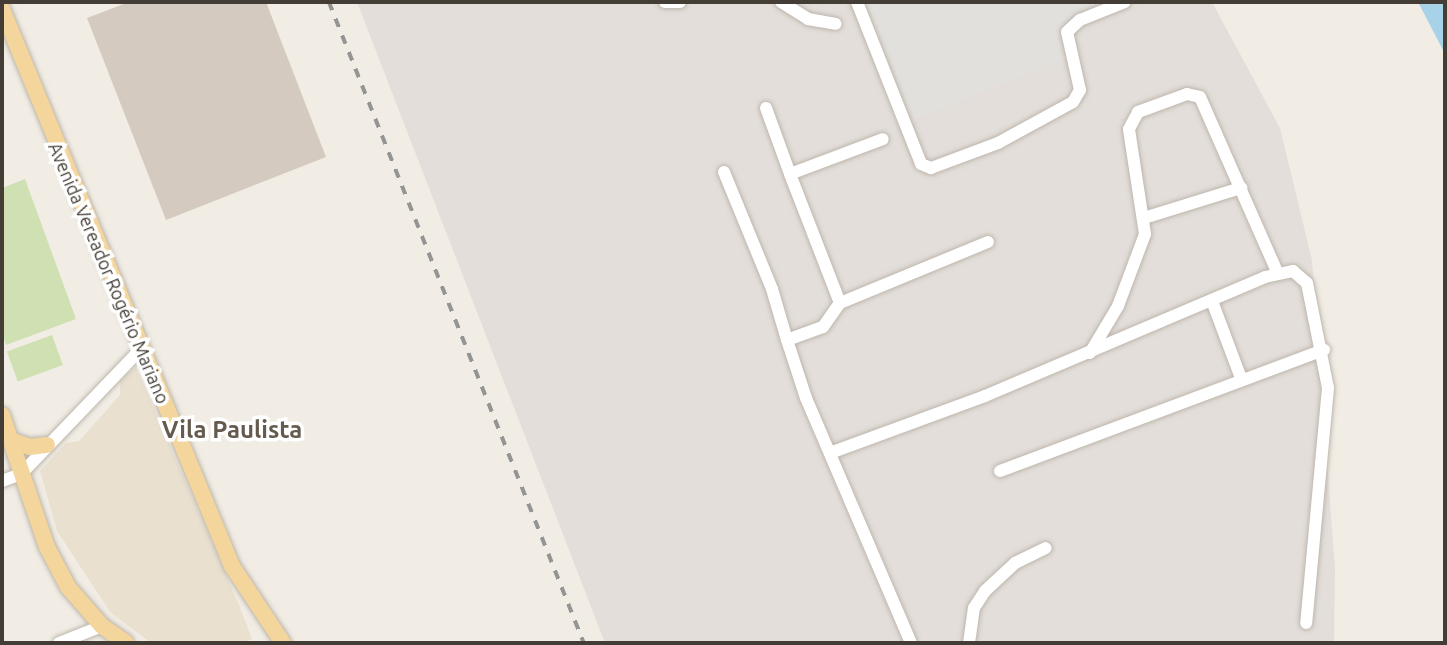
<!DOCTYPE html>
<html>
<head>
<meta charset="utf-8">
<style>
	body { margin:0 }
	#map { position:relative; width:1447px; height:645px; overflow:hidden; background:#f1ede5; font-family:Ubuntu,sans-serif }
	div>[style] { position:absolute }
	.industrial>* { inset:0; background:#e3deda }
	.education>* { inset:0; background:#e9e0d0 }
	.green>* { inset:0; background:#cfe1b2; transform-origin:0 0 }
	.parking>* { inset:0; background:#e2e0dd }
	.water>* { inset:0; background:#a7d2e8 }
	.building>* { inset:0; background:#d4cabf }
	.roads { filter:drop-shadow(0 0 2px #beb6ac) drop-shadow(0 0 2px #beb6ac) }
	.minor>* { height:12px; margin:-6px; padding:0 6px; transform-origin:6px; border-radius:6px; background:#fff }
	.major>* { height:16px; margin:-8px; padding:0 8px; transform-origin:8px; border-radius:8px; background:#f4d59b }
	.rail>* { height:3.5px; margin-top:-1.75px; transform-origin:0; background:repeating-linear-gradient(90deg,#949494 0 9px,transparent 0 18px) }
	span { translate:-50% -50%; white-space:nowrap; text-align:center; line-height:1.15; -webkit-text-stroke:7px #fff; paint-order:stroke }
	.street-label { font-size:18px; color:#433d35 }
	.district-label { font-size:24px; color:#645a4e; font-weight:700 }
	.frame { position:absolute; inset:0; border:4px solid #433d35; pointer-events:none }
</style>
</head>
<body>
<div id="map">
	<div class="industrial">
		<i style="clip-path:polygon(357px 2px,1212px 2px,1280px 128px,1312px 260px,1335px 569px,1334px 643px,605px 643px)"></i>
	</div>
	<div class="education">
		<i style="clip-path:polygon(136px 367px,239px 605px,252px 639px,243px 643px,151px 643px,110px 612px,57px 531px,40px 471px,66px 443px,79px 441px,120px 395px,120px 381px)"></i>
	</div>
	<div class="green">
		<i style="clip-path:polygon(25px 179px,76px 319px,6px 345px,2px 333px,2px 188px)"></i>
		<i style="left:52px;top:335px;width:32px;height:48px;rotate:70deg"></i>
	</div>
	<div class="parking">
		<i style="clip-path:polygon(854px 2px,1131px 2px,1072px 27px,1074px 54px,896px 127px)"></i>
	</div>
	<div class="water">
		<i style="clip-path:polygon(1418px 2px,1445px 2px,1445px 54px)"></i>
	</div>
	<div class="building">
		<i style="clip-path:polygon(129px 2px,266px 2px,326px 157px,166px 220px,87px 18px)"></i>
	</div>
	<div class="roads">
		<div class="minor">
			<i style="left:665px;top:2px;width:15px"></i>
			<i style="left:781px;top:2px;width:32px;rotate:32deg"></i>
			<i style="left:808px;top:19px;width:28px;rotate:10deg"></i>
			<i style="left:857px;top:2px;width:174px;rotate:68.4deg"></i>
			<i style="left:921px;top:164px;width:11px;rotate:22deg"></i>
			<i style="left:931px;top:168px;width:72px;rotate:-20.5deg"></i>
			<i style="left:998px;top:143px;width:85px;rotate:-28.7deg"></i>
			<i style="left:1073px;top:102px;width:14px;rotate:-60deg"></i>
			<i style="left:1080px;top:90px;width:59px;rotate:-102.6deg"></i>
			<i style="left:1067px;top:32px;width:18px;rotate:-43deg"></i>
			<i style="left:1080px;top:20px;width:48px;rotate:-21.8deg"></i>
			<i style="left:766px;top:108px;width:70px;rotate:70deg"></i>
			<i style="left:724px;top:172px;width:126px;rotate:67.7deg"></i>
			<i style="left:772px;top:289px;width:53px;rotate:73.6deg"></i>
			<i style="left:787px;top:340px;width:38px;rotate:-20deg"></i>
			<i style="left:823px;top:327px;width:29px;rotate:-55deg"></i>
			<i style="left:840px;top:303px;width:160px;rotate:-22.4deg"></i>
			<i style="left:1144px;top:218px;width:102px;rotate:-17.2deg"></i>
			<i style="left:1212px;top:301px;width:82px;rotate:69.4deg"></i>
			<i style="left:840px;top:303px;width:138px;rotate:-111.2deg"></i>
			<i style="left:790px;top:174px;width:99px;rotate:-20.6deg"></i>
			<i style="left:787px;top:340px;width:61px;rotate:71.9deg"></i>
			<i style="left:806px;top:398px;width:267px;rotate:66.8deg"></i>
			<i style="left:1090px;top:353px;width:55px;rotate:-59.2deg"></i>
			<i style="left:1118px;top:306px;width:77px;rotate:-69.4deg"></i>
			<i style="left:1145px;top:234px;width:106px;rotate:-98.7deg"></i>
			<i style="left:1129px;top:129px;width:19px;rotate:-62deg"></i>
			<i style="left:1138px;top:112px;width:52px;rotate:-20.2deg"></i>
			<i style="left:1187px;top:94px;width:13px;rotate:13deg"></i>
			<i style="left:1200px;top:97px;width:193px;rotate:66.2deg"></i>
			<i style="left:830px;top:453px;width:165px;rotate:-20.2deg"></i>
			<i style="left:985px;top:396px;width:304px;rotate:-23deg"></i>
			<i style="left:1265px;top:277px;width:29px;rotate:-12deg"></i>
			<i style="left:1293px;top:271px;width:18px;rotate:41deg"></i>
			<i style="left:1307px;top:283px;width:107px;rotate:78.7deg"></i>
			<i style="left:1328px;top:388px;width:236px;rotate:95.3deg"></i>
			<i style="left:1000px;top:471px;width:346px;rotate:-20.5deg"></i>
			<i style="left:2px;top:481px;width:20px;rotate:-20deg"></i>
			<i style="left:21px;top:474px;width:173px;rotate:-46.2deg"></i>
			<i style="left:59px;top:643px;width:46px;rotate:-21.6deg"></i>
			<i style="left:969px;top:643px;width:35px;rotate:-82deg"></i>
			<i style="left:974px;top:608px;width:20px;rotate:-57deg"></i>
			<i style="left:985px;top:591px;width:41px;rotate:-43deg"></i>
			<i style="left:1015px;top:563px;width:34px;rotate:-26deg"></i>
		</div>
		<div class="major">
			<i style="left:2px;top:9px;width:603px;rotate:67.56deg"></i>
			<i style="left:232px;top:566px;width:92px;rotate:56.5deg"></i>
			<i style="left:2px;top:415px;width:139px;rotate:71.2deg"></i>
			<i style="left:47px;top:547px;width:45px;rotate:62.3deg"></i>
			<i style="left:68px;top:587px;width:52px;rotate:48.9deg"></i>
			<i style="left:102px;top:626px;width:29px;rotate:35deg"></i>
			<i style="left:10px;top:440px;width:21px;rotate:19deg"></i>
			<i style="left:30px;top:447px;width:17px;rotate:-7deg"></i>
		</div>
	</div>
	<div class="rail">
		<i style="left:329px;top:2px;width:690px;rotate:68.31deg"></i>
	</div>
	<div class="street-label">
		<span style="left:109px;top:273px;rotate:67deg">Avenida Vereador Rogério Mariano</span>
	</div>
	<div class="district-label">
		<span style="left:232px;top:430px">Vila Paulista</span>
	</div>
	<div class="frame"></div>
</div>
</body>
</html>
